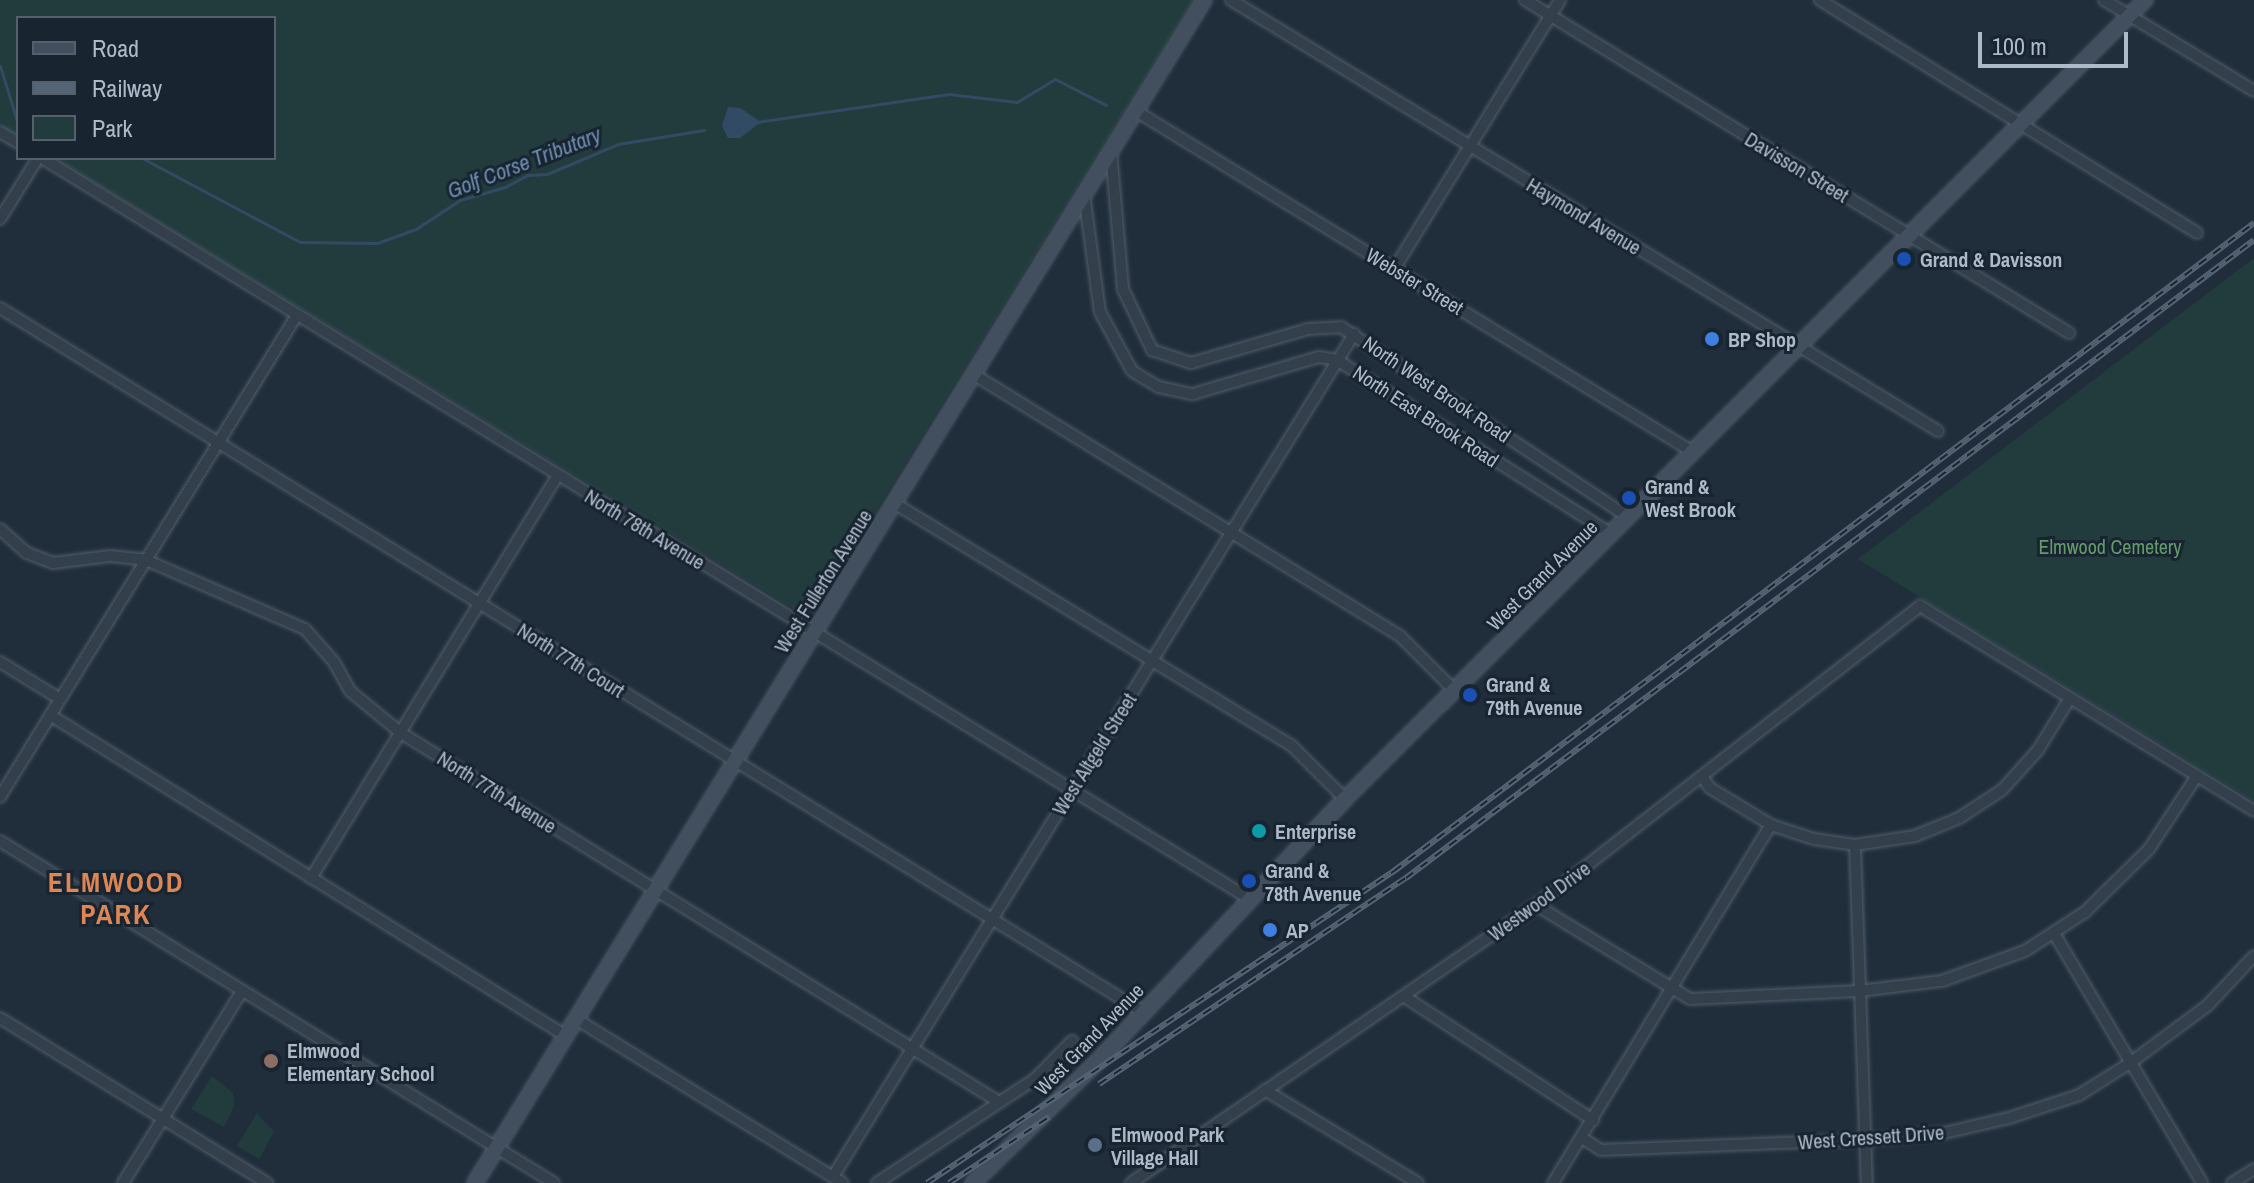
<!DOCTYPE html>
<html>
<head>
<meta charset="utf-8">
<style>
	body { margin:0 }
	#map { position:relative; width:2254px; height:1183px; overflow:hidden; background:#202e3c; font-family:"Archivo Narrow",sans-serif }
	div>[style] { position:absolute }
	.green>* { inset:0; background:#223c3d }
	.water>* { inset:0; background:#314b65 }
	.stream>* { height:3px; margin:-1.5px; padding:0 1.5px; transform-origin:1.5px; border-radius:1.5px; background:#314b65 }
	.roads { filter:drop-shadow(0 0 2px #515d6a) drop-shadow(0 0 2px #515d6a) }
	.street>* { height:10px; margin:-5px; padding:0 5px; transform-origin:5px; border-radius:5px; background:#343f4c }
	.secondary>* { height:14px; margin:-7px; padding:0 7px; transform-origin:7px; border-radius:7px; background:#414f5f }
	.rail>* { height:6px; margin-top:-3px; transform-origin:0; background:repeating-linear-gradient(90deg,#192431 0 9px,#556474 0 18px); box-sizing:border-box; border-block:2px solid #556474 }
	.dots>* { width:22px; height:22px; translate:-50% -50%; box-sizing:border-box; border:4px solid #192431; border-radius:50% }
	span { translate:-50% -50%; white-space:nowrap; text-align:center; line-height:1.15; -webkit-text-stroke:6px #192431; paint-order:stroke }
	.street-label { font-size:20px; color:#aebac8 }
	.poi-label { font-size:20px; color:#aebac8; font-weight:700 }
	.left { translate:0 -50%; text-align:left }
	.park-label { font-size:20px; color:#639b6c }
	.water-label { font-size:22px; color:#6c8daf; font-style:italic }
	.district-label { font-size:28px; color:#de8654; font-weight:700; letter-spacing:2px }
	.legend { position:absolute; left:16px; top:16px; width:260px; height:144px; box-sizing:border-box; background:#192431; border:2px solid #55606d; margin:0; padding:10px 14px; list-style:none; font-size:24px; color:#aebac8 }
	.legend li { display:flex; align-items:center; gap:16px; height:40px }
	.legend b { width:40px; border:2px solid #55606d }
	.scale { position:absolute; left:1978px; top:32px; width:150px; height:36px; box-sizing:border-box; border:4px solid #aebac8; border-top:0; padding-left:10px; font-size:24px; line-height:28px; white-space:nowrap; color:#aebac8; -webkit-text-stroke:6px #192431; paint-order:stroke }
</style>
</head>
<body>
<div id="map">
	<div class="green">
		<i style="clip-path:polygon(0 0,1193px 0,819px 602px,806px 616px,54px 158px,274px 158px,274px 18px,18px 18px,18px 136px,0 125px)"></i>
		<i style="clip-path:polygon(2254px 258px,2254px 801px,1858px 559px)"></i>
		<i style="clip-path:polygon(212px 1076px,233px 1093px,234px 1106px,224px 1127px,191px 1109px)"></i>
		<i style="clip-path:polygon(257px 1113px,274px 1132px,259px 1159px,237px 1146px)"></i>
	</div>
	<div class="water">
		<i style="clip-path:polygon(728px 107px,740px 108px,761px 122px,740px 138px,728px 138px,722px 126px)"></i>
	</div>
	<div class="stream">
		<i style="left:0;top:66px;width:61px;rotate:72.8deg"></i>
		<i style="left:757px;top:122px;width:194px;rotate:-8.3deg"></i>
		<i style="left:949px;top:94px;width:68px;rotate:6.7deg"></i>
		<i style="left:1017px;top:102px;width:44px;rotate:-31.2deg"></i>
		<i style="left:1055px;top:79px;width:57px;rotate:27deg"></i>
		<i style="left:142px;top:158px;width:179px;rotate:28deg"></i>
		<i style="left:300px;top:242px;width:77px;rotate:0.7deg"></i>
		<i style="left:377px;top:243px;width:41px;rotate:-19.7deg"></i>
		<i style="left:416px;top:229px;width:53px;rotate:-33.4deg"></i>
		<i style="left:460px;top:200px;width:47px;rotate:-16.1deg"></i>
		<i style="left:505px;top:187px;width:26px;rotate:-28deg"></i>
		<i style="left:528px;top:175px;width:19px;rotate:-3deg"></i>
		<i style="left:547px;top:174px;width:77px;rotate:-22.9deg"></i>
		<i style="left:618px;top:144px;width:87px;rotate:-9.2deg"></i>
	</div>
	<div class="roads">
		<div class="street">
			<i style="left:1231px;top:0;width:828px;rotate:31.37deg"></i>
			<i style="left:1525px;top:0;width:638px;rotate:31.47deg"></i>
			<i style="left:1820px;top:0;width:443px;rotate:31.7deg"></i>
			<i style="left:2104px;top:0;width:175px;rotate:31.2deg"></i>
			<i style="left:1136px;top:111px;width:653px;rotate:31.48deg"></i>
			<i style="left:0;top:132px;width:21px;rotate:31deg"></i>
			<i style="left:1111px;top:151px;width:139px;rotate:85deg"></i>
			<i style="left:1123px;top:289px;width:68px;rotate:64.6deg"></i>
			<i style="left:1152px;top:350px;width:41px;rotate:18.4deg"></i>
			<i style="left:1191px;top:363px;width:122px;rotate:-16.2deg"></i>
			<i style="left:1308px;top:329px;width:33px;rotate:-3deg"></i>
			<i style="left:1341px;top:327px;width:344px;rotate:33.5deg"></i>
			<i style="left:42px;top:158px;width:1415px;rotate:31.53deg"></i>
			<i style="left:1084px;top:194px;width:119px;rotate:82.3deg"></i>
			<i style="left:1100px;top:312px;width:67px;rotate:61.5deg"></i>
			<i style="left:1132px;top:371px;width:31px;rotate:31deg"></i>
			<i style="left:1159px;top:387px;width:35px;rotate:12deg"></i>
			<i style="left:1193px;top:394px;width:131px;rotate:-16.4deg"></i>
			<i style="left:1319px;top:357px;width:18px;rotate:9deg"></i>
			<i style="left:1337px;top:360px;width:325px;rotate:32.4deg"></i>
			<i style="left:0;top:219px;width:72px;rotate:-58.1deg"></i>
			<i style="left:1394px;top:269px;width:316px;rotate:-58.3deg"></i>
			<i style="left:0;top:308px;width:1342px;rotate:31.63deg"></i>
			<i style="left:973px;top:374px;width:501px;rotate:31.53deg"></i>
			<i style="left:1400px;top:636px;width:78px;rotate:45deg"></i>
			<i style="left:894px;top:503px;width:465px;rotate:31.4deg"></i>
			<i style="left:1291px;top:745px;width:76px;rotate:45deg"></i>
			<i style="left:0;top:529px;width:36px;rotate:42deg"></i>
			<i style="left:27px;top:553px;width:28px;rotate:21deg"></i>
			<i style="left:53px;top:563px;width:57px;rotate:-7deg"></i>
			<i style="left:110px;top:556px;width:36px;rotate:6deg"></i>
			<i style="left:146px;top:560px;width:173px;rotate:23.5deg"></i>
			<i style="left:305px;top:629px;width:44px;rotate:48.7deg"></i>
			<i style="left:334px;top:662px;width:33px;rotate:61deg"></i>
			<i style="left:350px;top:691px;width:66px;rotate:39.5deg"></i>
			<i style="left:401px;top:733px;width:699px;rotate:31.67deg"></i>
			<i style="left:0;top:662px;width:70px;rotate:31.7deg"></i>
			<i style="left:50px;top:715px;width:608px;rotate:31.89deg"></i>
			<i style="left:1703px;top:778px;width:12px;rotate:55deg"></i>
			<i style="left:1710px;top:788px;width:71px;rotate:31.2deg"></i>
			<i style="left:1771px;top:825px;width:45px;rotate:18deg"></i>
			<i style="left:1814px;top:839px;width:41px;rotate:8.3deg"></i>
			<i style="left:1855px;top:845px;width:61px;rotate:-8.5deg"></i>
			<i style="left:1915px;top:836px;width:48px;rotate:-22.2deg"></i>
			<i style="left:1959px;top:818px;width:51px;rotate:-33.1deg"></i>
			<i style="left:2002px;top:790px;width:54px;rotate:-48deg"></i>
			<i style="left:2038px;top:750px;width:61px;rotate:-58.4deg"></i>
			<i style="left:0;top:797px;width:566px;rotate:-58.36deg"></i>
			<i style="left:0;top:841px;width:651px;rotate:31.69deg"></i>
			<i style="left:1855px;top:845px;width:338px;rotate:88deg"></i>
			<i style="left:311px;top:878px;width:471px;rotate:-58.5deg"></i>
			<i style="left:1536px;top:905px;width:180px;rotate:31.4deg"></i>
			<i style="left:1690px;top:999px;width:169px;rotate:-2.7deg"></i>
			<i style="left:1859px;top:991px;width:84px;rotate:-6.9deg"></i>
			<i style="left:1942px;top:981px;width:88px;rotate:-19.9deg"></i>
			<i style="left:2025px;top:951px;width:72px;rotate:-33deg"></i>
			<i style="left:2085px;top:912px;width:90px;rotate:-44.5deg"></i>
			<i style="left:2149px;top:849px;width:87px;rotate:-56.7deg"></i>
			<i style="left:2055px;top:935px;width:288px;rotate:59.3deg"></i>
			<i style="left:1405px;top:997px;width:225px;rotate:33.2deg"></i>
			<i style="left:0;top:1018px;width:314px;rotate:31.7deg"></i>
			<i style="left:576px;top:1019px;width:313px;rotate:31.6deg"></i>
			<i style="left:1265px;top:1090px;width:179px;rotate:31.3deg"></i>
			<i style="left:1582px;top:1138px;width:22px;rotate:32deg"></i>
			<i style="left:1601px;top:1150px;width:264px;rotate:-2.2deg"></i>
			<i style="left:1865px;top:1140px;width:79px;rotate:-5.1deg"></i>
			<i style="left:1944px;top:1133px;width:67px;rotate:-13deg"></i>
			<i style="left:2009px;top:1118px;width:74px;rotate:-18.2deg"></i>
			<i style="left:2079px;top:1095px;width:60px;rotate:-32.1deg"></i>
			<i style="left:2130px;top:1063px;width:97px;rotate:-36.6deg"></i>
			<i style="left:2208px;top:1005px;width:67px;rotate:-46.8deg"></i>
			<i style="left:834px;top:1175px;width:989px;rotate:-58.27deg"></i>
			<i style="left:123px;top:1183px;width:226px;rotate:-58.2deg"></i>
			<i style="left:877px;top:1183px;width:191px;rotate:-33.4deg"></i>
			<i style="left:1036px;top:1078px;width:52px;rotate:-45.8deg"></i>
			<i style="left:1131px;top:1183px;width:491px;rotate:-34.5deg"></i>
			<i style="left:1536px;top:905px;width:487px;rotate:-37.9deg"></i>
			<i style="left:1920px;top:606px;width:392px;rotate:31.5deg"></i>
			<i style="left:1553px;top:1183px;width:419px;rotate:-58.7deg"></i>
			<i style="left:2232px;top:1183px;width:26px;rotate:-32deg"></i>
		</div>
		<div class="secondary">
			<i style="left:475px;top:1183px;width:1390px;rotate:-58.36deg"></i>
			<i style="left:973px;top:1183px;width:175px;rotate:-44.3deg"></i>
			<i style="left:1098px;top:1061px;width:360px;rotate:-46.7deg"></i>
			<i style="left:1345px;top:799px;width:1131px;rotate:-44.96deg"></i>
		</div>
	</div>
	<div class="rail">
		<i style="left:1099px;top:1084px;width:370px;rotate:-33.9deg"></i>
		<i style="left:1406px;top:878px;width:1061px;rotate:-36.96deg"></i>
		<i style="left:927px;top:1183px;width:562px;rotate:-33.75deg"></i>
		<i style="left:1394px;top:871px;width:1077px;rotate:-37deg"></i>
		<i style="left:949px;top:1183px;width:120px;rotate:-33.4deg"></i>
	</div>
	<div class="dots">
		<i style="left:1904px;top:259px;background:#1a4fb4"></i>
		<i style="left:1712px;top:339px;background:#3f7fe0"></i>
		<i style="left:1629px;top:498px;background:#1a4fb4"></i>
		<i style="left:1470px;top:695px;background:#1a4fb4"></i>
		<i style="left:1259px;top:831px;background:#0f9aa8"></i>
		<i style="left:1249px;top:881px;background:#1a4fb4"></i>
		<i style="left:1270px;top:930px;background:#3f7fe0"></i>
		<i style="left:271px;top:1061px;background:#8d6e63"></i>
		<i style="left:1095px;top:1145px;background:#5c6f8a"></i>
	</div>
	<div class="street-label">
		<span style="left:1797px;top:167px;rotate:31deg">Davisson Street</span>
		<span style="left:1584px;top:216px;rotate:31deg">Haymond Avenue</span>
		<span style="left:1415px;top:281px;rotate:31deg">Webster Street</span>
		<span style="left:1437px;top:389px;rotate:34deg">North West Brook Road</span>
		<span style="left:1426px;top:416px;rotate:33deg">North East Brook Road</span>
		<span style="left:645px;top:529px;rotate:31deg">North 78th Avenue</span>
		<span style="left:1542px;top:575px;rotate:-45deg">West Grand Avenue</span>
		<span style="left:823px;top:581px;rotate:-58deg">West Fullerton Avenue</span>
		<span style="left:571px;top:660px;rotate:32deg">North 77th Court</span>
		<span style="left:1094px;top:754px;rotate:-58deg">West Altgeld Street</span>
		<span style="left:497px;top:792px;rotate:32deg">North 77th Avenue</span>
		<span style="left:1539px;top:901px;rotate:-36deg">Westwood Drive</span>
		<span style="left:1089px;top:1039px;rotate:-46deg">West Grand Avenue</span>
		<span style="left:1871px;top:1137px;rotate:-4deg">West Cressett Drive</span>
	</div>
	<div class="poi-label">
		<span class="left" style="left:1920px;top:259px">Grand &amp; Davisson</span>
		<span class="left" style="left:1728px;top:339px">BP Shop</span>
		<span class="left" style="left:1645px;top:498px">Grand &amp;<br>West Brook</span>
		<span class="left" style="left:1486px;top:696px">Grand &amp;<br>79th Avenue</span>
		<span class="left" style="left:1275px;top:831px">Enterprise</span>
		<span class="left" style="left:1265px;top:882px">Grand &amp;<br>78th Avenue</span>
		<span class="left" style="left:1286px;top:930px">AP</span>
		<span class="left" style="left:287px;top:1062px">Elmwood<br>Elementary School</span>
		<span class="left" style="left:1111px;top:1146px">Elmwood Park<br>Village Hall</span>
	</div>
	<div class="park-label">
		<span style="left:2110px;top:546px">Elmwood Cemetery</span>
	</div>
	<div class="water-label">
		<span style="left:524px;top:163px;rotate:-21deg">Golf Corse Tributary</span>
	</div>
	<div class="district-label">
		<span style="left:116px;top:898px">ELMWOOD<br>PARK</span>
	</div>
	<ul class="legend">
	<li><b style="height:10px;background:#414f5f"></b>Road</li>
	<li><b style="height:10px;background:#556474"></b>Railway</li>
	<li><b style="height:22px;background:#223c3d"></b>Park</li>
	</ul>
	<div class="scale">100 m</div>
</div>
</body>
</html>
